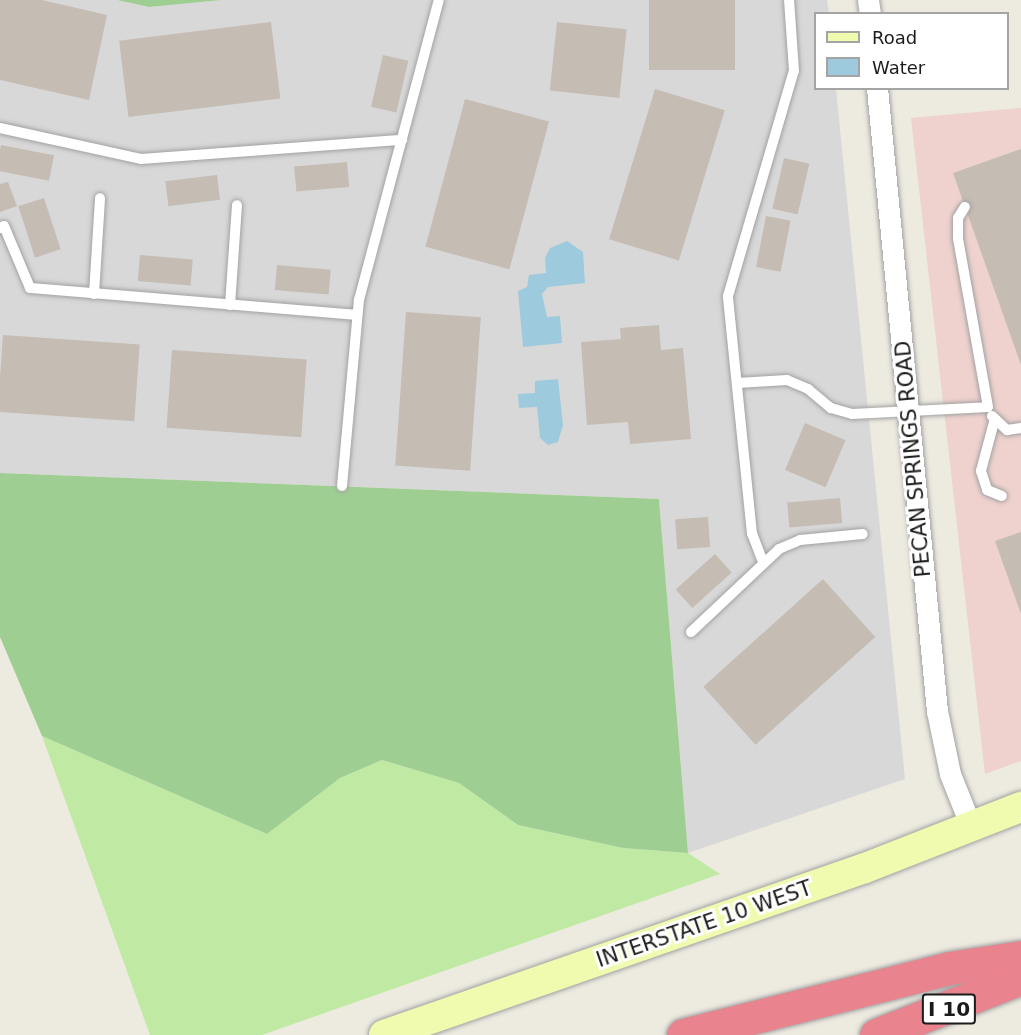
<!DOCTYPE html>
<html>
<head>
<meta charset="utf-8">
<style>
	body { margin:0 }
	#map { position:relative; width:1021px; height:1035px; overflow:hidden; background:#edeae0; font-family:"DejaVu Sans",sans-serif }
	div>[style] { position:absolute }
	.residential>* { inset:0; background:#d9d8d8 }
	.commercial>* { inset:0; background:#efd2ce }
	.grass>* { inset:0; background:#c0eaa3 }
	.forest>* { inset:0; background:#9fce93 }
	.water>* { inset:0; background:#9ecadd }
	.building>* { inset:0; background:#c5bcb3; transform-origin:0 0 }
	.roads { filter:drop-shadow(0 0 2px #a2a2a2) drop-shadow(0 0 2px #a2a2a2) }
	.service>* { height:10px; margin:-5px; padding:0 5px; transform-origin:5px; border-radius:5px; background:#fff }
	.minor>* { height:21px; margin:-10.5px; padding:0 10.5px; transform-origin:10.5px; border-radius:10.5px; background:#fff }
	.secondary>* { height:30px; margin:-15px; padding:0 15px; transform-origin:15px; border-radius:15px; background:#f1fbb0 }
	.motorway>* { height:33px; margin:-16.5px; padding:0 16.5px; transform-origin:16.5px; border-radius:16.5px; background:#e9838e }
	span { translate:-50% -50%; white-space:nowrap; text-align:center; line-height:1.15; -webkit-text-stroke:6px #fff; paint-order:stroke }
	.shield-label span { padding:2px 4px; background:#fff; border:2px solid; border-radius:4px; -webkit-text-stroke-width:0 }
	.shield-label { font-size:20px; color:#1b1b1b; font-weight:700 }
	.street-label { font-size:21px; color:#1b1b1b }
	.legend { position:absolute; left:814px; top:12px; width:195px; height:78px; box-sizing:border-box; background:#fff; border:2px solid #a4a4a4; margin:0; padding:8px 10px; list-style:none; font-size:18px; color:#1b1b1b }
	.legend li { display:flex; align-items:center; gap:12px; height:30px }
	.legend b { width:30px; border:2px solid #a4a4a4 }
</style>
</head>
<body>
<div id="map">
	<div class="residential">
		<i style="clip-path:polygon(0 0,117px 0,149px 7px,222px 0,827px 0,829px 13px,816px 14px,816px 88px,836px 89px,905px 779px,688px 853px,659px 499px,0 473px)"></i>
	</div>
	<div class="commercial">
		<i style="clip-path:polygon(1021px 108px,1021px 761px,985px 774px,911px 118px)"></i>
	</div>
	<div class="grass">
		<i style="clip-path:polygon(42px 736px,267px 834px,340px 778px,382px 760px,459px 783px,518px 825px,623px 848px,688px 853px,720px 874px,262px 1035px,150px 1035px)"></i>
	</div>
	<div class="forest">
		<i style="clip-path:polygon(117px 0,222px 0,149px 7px)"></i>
		<i style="clip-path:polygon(0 473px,659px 499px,688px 853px,623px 848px,518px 825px,459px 783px,382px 760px,340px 778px,267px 834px,42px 736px,0 637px)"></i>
	</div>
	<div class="water">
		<i style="clip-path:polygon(567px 241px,583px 252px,585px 283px,548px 287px,542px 294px,547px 317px,560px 316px,562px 343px,523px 347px,518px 291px,527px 287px,529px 275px,546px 273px,545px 258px,550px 248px)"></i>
		<i style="clip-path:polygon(558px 379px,563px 425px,558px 442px,548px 445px,540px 438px,537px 407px,519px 408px,518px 394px,535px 393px,535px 381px)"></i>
	</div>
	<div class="building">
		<i style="clip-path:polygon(0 0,42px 0,107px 15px,89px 100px,0 80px)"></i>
		<i style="left:649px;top:0;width:86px;height:70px"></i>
		<i style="left:271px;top:22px;width:77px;height:153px;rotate:83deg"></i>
		<i style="left:557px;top:22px;width:70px;height:69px;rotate:6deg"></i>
		<i style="left:383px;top:55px;width:26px;height:53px;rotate:13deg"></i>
		<i style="left:655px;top:89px;width:73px;height:157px;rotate:17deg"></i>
		<i style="left:465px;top:99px;width:87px;height:153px;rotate:15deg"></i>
		<i style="left:1px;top:145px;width:54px;height:26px;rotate:11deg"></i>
		<i style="clip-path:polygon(1021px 149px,1021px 365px,953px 173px)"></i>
		<i style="left:784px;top:158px;width:26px;height:52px;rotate:13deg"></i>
		<i style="left:347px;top:162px;width:25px;height:53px;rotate:85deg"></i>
		<i style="left:217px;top:175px;width:25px;height:52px;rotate:83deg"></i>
		<i style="clip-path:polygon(8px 182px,17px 206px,0 212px,0 184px)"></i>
		<i style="left:44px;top:198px;width:54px;height:27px;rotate:72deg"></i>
		<i style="left:766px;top:216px;width:25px;height:52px;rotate:11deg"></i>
		<i style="left:140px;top:255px;width:53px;height:26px;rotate:5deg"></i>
		<i style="left:277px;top:265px;width:54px;height:25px;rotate:5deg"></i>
		<i style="left:406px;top:312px;width:75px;height:154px;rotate:4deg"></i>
		<i style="clip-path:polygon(659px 325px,661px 350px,683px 348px,691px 439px,630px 444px,628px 422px,587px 425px,581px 342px,621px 339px,620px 328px)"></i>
		<i style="left:3px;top:335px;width:137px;height:77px;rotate:4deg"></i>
		<i style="left:172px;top:350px;width:135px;height:78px;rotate:4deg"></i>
		<i style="left:805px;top:423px;width:44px;height:51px;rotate:23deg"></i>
		<i style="left:840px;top:498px;width:25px;height:53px;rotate:85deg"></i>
		<i style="left:708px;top:517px;width:30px;height:33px;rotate:86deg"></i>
		<i style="clip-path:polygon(1021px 532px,1021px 614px,995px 541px)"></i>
		<i style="left:715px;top:554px;width:25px;height:53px;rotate:48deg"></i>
		<i style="left:823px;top:579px;width:78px;height:161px;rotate:48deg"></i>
	</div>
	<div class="roads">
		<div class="service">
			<i style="left:0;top:128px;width:144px;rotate:12.4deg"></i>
			<i style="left:141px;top:159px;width:262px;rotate:-4.2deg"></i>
			<i style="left:0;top:228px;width:4px;rotate:-27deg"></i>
			<i style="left:4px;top:226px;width:67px;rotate:67.2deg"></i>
			<i style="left:30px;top:288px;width:327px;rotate:4.7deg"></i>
			<i style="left:94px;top:294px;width:96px;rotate:-86.4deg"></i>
			<i style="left:230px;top:305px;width:100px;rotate:-86deg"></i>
			<i style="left:737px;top:383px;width:50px;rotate:-3.4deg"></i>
			<i style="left:787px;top:380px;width:23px;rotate:23deg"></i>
			<i style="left:808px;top:389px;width:30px;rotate:40deg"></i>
			<i style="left:831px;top:408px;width:22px;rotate:16deg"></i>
			<i style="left:852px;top:414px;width:136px;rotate:-2.9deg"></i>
			<i style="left:988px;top:407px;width:172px;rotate:-100.1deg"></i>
			<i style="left:958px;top:238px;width:20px;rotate:-90deg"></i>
			<i style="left:958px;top:218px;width:13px;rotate:-58deg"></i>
			<i style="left:992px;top:416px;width:21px;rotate:43deg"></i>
			<i style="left:1007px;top:430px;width:14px;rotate:-8deg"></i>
			<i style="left:994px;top:422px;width:51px;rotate:104.9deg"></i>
			<i style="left:981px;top:471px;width:20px;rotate:72deg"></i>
			<i style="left:987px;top:490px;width:16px;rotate:22deg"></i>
			<i style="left:342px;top:486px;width:187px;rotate:-84.8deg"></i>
			<i style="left:359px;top:300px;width:310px;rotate:-75.1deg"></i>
			<i style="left:763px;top:562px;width:30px;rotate:-111deg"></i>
			<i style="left:752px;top:534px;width:239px;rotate:-95.8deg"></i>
			<i style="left:728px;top:296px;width:234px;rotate:-73.7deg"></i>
			<i style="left:794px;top:71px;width:71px;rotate:-94deg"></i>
			<i style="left:691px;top:632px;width:121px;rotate:-43.3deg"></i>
			<i style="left:779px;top:549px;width:23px;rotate:-23deg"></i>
			<i style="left:800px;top:540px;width:63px;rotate:-5.4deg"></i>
		</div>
		<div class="minor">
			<i style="left:868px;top:0;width:14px;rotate:82deg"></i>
			<i style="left:877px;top:88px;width:626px;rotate:84.5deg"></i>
			<i style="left:937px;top:711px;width:64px;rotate:78.3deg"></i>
			<i style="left:950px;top:774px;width:54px;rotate:68.2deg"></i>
		</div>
		<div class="secondary">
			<i style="left:384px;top:1035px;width:509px;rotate:-19.15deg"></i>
			<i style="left:865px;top:868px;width:168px;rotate:-21.4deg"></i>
		</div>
		<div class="motorway">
			<i style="left:683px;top:1035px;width:274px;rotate:-14.1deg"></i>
			<i style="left:949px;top:968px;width:73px;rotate:-8.7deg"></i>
			<i style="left:876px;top:1035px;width:156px;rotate:-21.5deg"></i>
		</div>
	</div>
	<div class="shield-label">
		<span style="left:949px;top:1009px">I 10</span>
	</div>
	<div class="street-label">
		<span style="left:913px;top:459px;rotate:-95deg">PECAN SPRINGS ROAD</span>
		<span style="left:704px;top:924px;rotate:-19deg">INTERSTATE 10 WEST</span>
	</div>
	<ul class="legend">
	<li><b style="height:8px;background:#f1fbb0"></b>Road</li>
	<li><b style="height:16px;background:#9ecadd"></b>Water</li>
	</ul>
</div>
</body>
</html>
